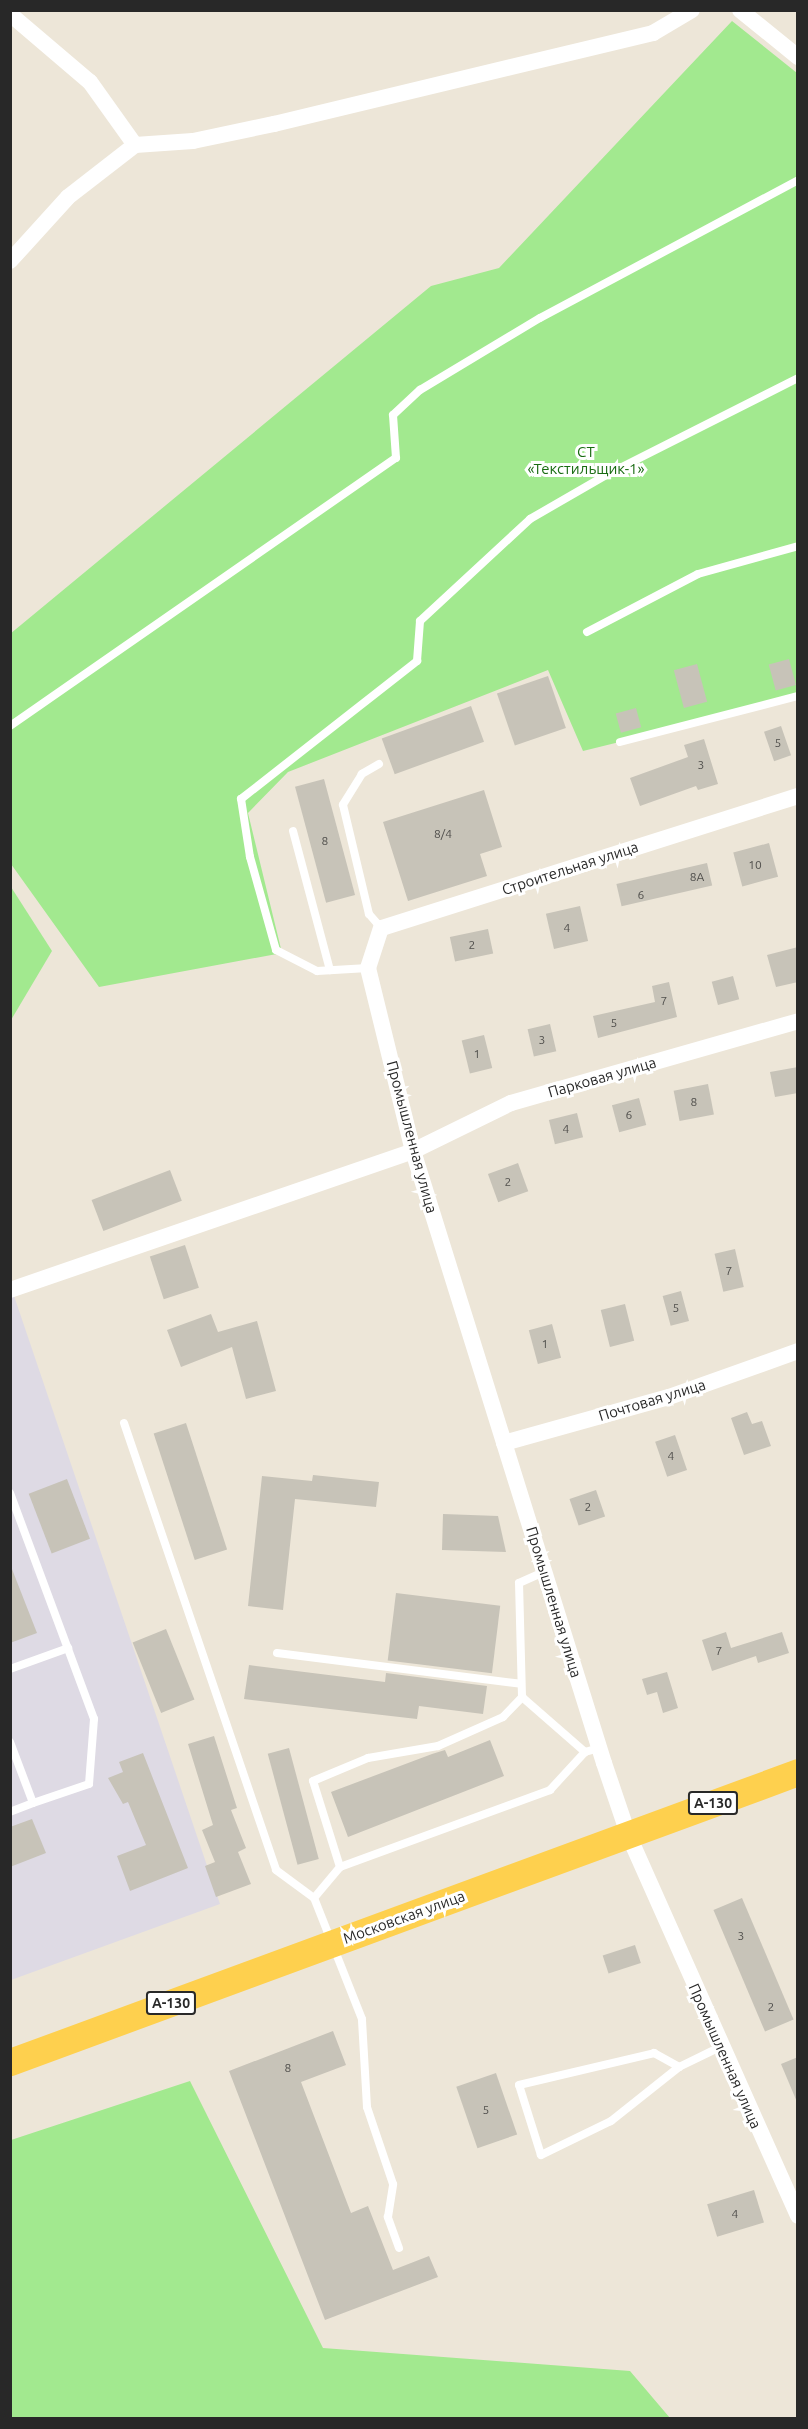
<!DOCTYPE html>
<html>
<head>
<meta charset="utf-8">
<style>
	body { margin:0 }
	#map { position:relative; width:808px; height:2429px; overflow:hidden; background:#ede6d8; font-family:Ubuntu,sans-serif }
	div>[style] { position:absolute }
	.industrial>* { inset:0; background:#dedae4 }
	.green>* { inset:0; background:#a2e98f }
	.building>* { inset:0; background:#c7c3b8; transform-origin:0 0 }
	.service>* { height:8px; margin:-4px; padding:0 4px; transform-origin:4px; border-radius:4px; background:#fff }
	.minor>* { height:16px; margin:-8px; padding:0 8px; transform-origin:8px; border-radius:8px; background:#fff }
	.trunk>* { height:27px; margin:-13.5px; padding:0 13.5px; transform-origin:13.5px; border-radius:13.5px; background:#fed04e }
	span { translate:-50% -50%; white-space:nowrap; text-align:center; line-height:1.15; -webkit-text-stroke:6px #fff; paint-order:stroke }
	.number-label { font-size:12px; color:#504f4c }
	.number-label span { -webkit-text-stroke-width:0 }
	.shield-label span { padding:2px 4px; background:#fff; border:2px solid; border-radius:4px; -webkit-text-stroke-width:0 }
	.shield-label { font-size:14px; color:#282828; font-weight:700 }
	.park-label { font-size:15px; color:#196b12 }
	.street-label { font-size:15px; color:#282828 }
	.frame { position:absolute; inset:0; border:12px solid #282828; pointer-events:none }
</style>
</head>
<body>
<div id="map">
	<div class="industrial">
		<i style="clip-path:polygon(10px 1284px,220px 1904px,11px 1980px,10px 1980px)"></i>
	</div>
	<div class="green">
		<i style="clip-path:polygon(732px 21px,797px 73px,797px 698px,583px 751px,548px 670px,288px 772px,248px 813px,282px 953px,99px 987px,11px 864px,10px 634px,431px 286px,499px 268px)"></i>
		<i style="clip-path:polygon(11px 887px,52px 951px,11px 1020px,10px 1020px)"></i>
		<i style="clip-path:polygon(190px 2081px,323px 2348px,630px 2371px,670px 2418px,11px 2418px,11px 2140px)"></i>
	</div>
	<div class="building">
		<i style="left:789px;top:659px;width:27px;height:21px;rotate:75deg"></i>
		<i style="left:697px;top:664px;width:39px;height:24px;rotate:75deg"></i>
		<i style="left:548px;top:676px;width:55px;height:54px;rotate:71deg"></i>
		<i style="left:471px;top:706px;width:38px;height:95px;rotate:70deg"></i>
		<i style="left:636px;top:708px;width:20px;height:21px;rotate:75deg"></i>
		<i style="left:781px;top:726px;width:31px;height:18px;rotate:71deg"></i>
		<i style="clip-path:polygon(704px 739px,718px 784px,698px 790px,696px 786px,640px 806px,630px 778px,688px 757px,684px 745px)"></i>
		<i style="left:324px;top:779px;width:120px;height:30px;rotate:75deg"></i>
		<i style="clip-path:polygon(484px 790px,502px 847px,480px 854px,487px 876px,408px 901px,383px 822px)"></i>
		<i style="left:769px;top:843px;width:35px;height:37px;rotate:75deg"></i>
		<i style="left:707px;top:863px;width:23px;height:93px;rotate:77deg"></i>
		<i style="left:580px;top:906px;width:36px;height:35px;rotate:77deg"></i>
		<i style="left:488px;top:929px;width:25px;height:39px;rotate:78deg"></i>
		<i style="clip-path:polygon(798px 947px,798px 982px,776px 987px,767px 955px)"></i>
		<i style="left:733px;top:976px;width:24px;height:22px;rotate:75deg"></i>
		<i style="clip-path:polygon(669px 982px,677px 1017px,598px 1038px,593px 1016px,655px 1002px,652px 986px)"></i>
		<i style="left:550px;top:1024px;width:28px;height:23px;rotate:77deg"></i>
		<i style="left:484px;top:1035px;width:34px;height:23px;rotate:76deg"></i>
		<i style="clip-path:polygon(798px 1067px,798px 1093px,775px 1097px,770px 1072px)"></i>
		<i style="left:708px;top:1084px;width:31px;height:35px;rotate:79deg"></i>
		<i style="left:639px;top:1098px;width:28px;height:28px;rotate:75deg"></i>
		<i style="left:577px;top:1113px;width:25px;height:29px;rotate:76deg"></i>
		<i style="left:518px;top:1163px;width:30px;height:32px;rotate:70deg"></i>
		<i style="left:170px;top:1170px;width:33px;height:84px;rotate:69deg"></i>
		<i style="left:185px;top:1245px;width:45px;height:37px;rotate:72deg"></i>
		<i style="left:735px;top:1249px;width:39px;height:21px;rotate:77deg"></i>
		<i style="left:681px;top:1291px;width:31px;height:19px;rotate:75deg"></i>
		<i style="left:625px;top:1304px;width:38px;height:25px;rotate:76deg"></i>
		<i style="clip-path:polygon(211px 1314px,218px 1332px,257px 1321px,276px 1391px,246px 1399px,232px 1347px,181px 1367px,167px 1330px)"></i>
		<i style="left:552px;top:1324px;width:35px;height:24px;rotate:75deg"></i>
		<i style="clip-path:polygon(747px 1412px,752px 1424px,762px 1421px,771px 1446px,744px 1455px,731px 1418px)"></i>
		<i style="left:186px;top:1423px;width:133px;height:34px;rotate:72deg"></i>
		<i style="left:675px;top:1435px;width:37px;height:21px;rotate:71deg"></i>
		<i style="clip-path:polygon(313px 1475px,379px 1482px,376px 1507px,295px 1499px,283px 1610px,248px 1606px,262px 1476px,312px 1481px)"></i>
		<i style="left:67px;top:1479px;width:64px;height:41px;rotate:69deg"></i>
		<i style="left:596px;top:1490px;width:28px;height:28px;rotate:71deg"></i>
		<i style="clip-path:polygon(443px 1514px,498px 1516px,506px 1552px,442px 1550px)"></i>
		<i style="clip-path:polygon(10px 1564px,37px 1633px,10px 1643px)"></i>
		<i style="left:396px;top:1593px;width:105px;height:68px;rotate:7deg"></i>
		<i style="left:166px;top:1629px;width:76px;height:36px;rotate:68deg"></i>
		<i style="clip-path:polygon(726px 1632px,731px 1648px,782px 1632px,789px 1653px,758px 1663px,756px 1656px,712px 1671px,702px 1640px)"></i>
		<i style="clip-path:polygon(249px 1665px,385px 1682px,386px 1673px,487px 1686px,483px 1714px,419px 1706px,417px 1719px,244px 1699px)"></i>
		<i style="clip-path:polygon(667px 1672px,678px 1708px,663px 1713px,657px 1692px,647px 1695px,642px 1679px)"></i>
		<i style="clip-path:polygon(214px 1736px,237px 1808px,231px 1810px,246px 1848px,238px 1852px,251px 1884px,216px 1897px,205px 1866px,215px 1862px,202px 1830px,213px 1825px,188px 1744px)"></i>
		<i style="clip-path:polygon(490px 1740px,504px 1776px,348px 1837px,331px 1792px,432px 1754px,445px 1750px,448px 1757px)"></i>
		<i style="left:289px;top:1748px;width:115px;height:22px;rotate:75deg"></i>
		<i style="clip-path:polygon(143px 1753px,188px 1868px,130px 1891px,117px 1856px,146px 1845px,128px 1802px,123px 1804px,108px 1778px,123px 1772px,119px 1762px)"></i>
		<i style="clip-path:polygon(32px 1819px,46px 1853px,10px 1867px,10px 1827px)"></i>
		<i style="left:742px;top:1898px;width:132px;height:31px;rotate:67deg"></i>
		<i style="left:635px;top:1945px;width:19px;height:34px;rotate:72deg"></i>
		<i style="clip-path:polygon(333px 2031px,346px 2065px,301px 2082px,351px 2213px,368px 2206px,393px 2270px,429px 2256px,438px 2277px,325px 2320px,229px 2071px)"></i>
		<i style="clip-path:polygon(798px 2057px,798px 2102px,797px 2102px,781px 2064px)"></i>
		<i style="left:496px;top:2073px;width:65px;height:42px;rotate:71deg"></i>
		<i style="left:754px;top:2190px;width:34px;height:49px;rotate:73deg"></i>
	</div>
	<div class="service">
		<i style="left:587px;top:632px;width:125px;rotate:-27.6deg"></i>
		<i style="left:698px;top:574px;width:104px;rotate:-15.6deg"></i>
		<i style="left:10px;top:726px;width:470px;rotate:-34.8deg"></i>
		<i style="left:396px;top:458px;width:43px;rotate:-94deg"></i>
		<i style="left:393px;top:415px;width:37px;rotate:-43deg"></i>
		<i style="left:420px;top:390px;width:140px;rotate:-31deg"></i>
		<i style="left:540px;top:318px;width:293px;rotate:-28.1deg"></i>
		<i style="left:620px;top:742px;width:184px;rotate:-14.5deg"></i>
		<i style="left:379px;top:764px;width:20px;rotate:150deg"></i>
		<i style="left:362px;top:774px;width:36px;rotate:122deg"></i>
		<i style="left:343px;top:805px;width:112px;rotate:76.6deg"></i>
		<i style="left:369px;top:914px;width:18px;rotate:49deg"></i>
		<i style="left:293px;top:831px;width:144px;rotate:75.1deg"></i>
		<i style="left:368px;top:968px;width:51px;rotate:176.6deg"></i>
		<i style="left:317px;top:971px;width:46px;rotate:-152.9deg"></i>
		<i style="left:276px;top:950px;width:97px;rotate:-105.6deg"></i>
		<i style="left:250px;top:857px;width:59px;rotate:-98.8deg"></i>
		<i style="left:241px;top:799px;width:224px;rotate:-38.1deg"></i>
		<i style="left:417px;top:661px;width:40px;rotate:-85.7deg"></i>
		<i style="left:420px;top:621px;width:150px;rotate:-42.8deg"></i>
		<i style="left:530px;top:519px;width:90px;rotate:-30deg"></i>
		<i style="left:608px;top:474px;width:213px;rotate:-26.8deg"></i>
		<i style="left:124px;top:1423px;width:472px;rotate:71.2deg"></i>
		<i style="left:276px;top:1870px;width:47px;rotate:36.4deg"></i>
		<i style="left:10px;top:1493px;width:241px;rotate:69.6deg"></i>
		<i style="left:94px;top:1719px;width:65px;rotate:94.4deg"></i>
		<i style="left:89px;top:1784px;width:59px;rotate:161.3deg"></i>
		<i style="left:277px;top:1653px;width:246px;rotate:7.2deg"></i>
		<i style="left:10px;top:1669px;width:62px;rotate:-19.9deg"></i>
		<i style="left:522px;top:1697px;width:114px;rotate:-91.5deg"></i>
		<i style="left:519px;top:1583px;width:27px;rotate:-24deg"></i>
		<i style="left:10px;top:1742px;width:65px;rotate:69.3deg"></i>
		<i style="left:33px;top:1803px;width:25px;rotate:159deg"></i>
		<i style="left:340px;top:1867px;width:90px;rotate:-107.4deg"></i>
		<i style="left:313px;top:1781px;width:60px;rotate:-22.7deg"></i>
		<i style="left:368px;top:1758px;width:71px;rotate:-9.7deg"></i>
		<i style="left:438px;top:1746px;width:71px;rotate:-24deg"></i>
		<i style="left:503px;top:1717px;width:28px;rotate:-46deg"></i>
		<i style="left:522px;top:1697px;width:84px;rotate:41.1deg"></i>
		<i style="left:679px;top:2067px;width:87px;rotate:141.5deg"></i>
		<i style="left:611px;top:2121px;width:78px;rotate:154.1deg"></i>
		<i style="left:541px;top:2155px;width:73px;rotate:-107.4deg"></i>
		<i style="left:519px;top:2085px;width:139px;rotate:-13.3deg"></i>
		<i style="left:654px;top:2053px;width:29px;rotate:29deg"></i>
		<i style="left:679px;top:2067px;width:46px;rotate:-26deg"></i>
		<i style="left:399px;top:2248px;width:33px;rotate:-110deg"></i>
		<i style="left:388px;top:2217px;width:33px;rotate:-81deg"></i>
		<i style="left:393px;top:2184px;width:81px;rotate:-108.7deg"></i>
		<i style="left:367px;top:2107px;width:88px;rotate:-93.3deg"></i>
		<i style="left:362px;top:2019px;width:130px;rotate:-111.6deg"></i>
		<i style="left:314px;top:1898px;width:40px;rotate:-50deg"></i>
		<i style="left:340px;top:1867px;width:224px;rotate:-20.1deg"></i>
		<i style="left:550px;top:1790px;width:52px;rotate:-47.4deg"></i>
		<i style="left:585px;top:1752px;width:15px;rotate:-16deg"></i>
	</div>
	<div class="minor">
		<i style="left:740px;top:10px;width:75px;rotate:39deg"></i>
		<i style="left:10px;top:14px;width:105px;rotate:40.4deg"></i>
		<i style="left:90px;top:82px;width:77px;rotate:54.5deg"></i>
		<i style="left:10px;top:261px;width:86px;rotate:-47.8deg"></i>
		<i style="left:68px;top:197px;width:85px;rotate:-37.8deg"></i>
		<i style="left:135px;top:145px;width:58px;rotate:-3.9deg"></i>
		<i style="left:193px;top:141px;width:83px;rotate:-11.9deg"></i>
		<i style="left:274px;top:124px;width:390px;rotate:-13.5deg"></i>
		<i style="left:653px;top:33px;width:45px;rotate:-30.5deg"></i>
		<i style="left:798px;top:796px;width:437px;rotate:162.4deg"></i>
		<i style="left:381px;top:928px;width:42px;rotate:108deg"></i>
		<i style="left:368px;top:968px;width:188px;rotate:76.2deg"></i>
		<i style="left:413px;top:1151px;width:641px;rotate:72.67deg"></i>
		<i style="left:604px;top:1763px;width:75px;rotate:71.3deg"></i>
		<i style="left:628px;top:1834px;width:418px;rotate:66deg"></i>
		<i style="left:10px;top:1290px;width:426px;rotate:-19deg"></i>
		<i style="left:413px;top:1151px;width:109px;rotate:-26.1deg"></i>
		<i style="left:511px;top:1103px;width:298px;rotate:-15.9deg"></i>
		<i style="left:504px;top:1443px;width:171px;rotate:-15.6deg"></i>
		<i style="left:669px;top:1397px;width:137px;rotate:-19.6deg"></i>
	</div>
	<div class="trunk">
		<i style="left:10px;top:2062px;width:840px;rotate:-20.2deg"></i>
	</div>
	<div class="number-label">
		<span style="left:778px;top:743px">5</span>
		<span style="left:701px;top:765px">3</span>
		<span style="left:443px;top:834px">8/4</span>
		<span style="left:325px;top:841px">8</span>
		<span style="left:755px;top:865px">10</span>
		<span style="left:697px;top:877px">8А</span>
		<span style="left:641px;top:895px">6</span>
		<span style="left:567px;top:928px">4</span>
		<span style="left:472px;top:945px">2</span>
		<span style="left:664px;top:1001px">7</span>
		<span style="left:614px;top:1023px">5</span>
		<span style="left:542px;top:1040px">3</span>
		<span style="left:477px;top:1054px">1</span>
		<span style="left:694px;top:1102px">8</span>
		<span style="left:629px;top:1115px">6</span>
		<span style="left:566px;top:1129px">4</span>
		<span style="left:508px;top:1182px">2</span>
		<span style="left:729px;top:1271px">7</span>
		<span style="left:676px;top:1308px">5</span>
		<span style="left:545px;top:1344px">1</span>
		<span style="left:671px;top:1456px">4</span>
		<span style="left:588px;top:1507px">2</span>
		<span style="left:719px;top:1651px">7</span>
		<span style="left:741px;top:1936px">3</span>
		<span style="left:771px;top:2007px">2</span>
		<span style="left:288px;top:2068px">8</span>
		<span style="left:486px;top:2110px">5</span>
		<span style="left:735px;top:2214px">4</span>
	</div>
	<div class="shield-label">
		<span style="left:713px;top:1803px">А-130</span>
		<span style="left:171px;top:2003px">А-130</span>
	</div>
	<div class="park-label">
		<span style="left:586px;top:460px">СТ<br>«Текстильщик-1»</span>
	</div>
	<div class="street-label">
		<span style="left:570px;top:868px;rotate:-18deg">Строительная улица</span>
		<span style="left:602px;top:1077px;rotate:-16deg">Парковая улица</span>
		<span style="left:412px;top:1137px;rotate:75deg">Промышленная улица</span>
		<span style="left:652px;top:1400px;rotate:-17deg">Почтовая улица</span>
		<span style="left:554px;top:1602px;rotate:73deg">Промышленная улица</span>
		<span style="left:404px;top:1917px;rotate:-20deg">Московская улица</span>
		<span style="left:725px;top:2056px;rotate:66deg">Промышленная улица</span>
	</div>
	<div class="frame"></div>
</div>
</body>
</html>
